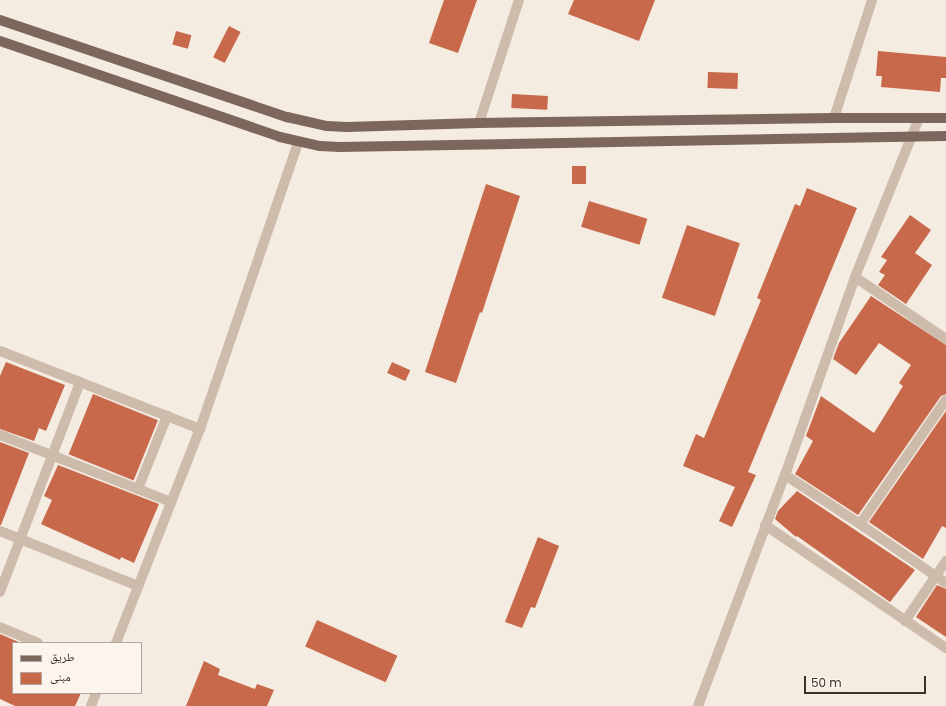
<!DOCTYPE html>
<html>
<head>
<meta charset="utf-8">
<style>
	body { margin:0 }
	#map { position:relative; width:946px; height:706px; overflow:hidden; background:#f4ebe1; font-family:Poppins,"Noto Naskh Arabic",sans-serif }
	div>[style] { position:absolute }
	.building>* { inset:0; background:#c8694b; transform-origin:0 0 }
	.minor>* { height:10px; margin:-5px; padding:0 5px; transform-origin:5px; border-radius:5px; background:#cdbbac }
	.major>* { height:10px; margin:-5px; padding:0 5px; transform-origin:5px; border-radius:5px; background:#7d675c }
	span { translate:-50% -50%; white-space:nowrap; text-align:center; line-height:1.15; -webkit-text-stroke:4px #fbf5ee; paint-order:stroke }
	.legend { position:absolute; left:12px; top:642px; width:130px; height:52px; box-sizing:border-box; background:#fbf5ee; border:1px solid #aea6a0; margin:0; padding:5px 7px; list-style:none; font-size:12px; color:#3b302b }
	.legend li { display:flex; align-items:center; gap:8px; height:20px }
	.legend b { width:20px; border:1px solid #aea6a0 }
	.scale { position:absolute; left:804px; top:676px; width:122px; height:18px; box-sizing:border-box; border:2px solid #3b302b; border-top:0; padding-left:5px; font-size:12px; line-height:14px; white-space:nowrap; color:#3b302b; -webkit-text-stroke:3px #fbf5ee; paint-order:stroke }
</style>
</head>
<body>
<div id="map">
	<div class="building">
		<i style="clip-path:polygon(444px 0,477px 0,458px 53px,429px 43px)"></i>
		<i style="clip-path:polygon(574px 0,655px 0,639px 41px,568px 14px)"></i>
		<i style="left:229px;top:26px;width:13px;height:35px;rotate:27deg"></i>
		<i style="left:176px;top:31px;width:16px;height:14px;rotate:15deg"></i>
		<i style="clip-path:polygon(878px 51px,946px 57px,946px 78px,941px 78px,940px 92px,881px 87px,882px 76px,876px 76px)"></i>
		<i style="left:708px;top:72px;width:30px;height:16px;rotate:2deg"></i>
		<i style="left:512px;top:94px;width:36px;height:14px;rotate:3deg"></i>
		<i style="left:572px;top:166px;width:14px;height:18px"></i>
		<i style="clip-path:polygon(486px 184px,520px 196px,482px 313px,480px 312px,456px 383px,425px 372px)"></i>
		<i style="clip-path:polygon(807px 188px,857px 208px,748px 472px,756px 475px,732px 527px,719px 521px,735px 487px,683px 466px,696px 434px,704px 438px,761px 300px,757px 298px,795px 204px,800px 206px)"></i>
		<i style="left:589px;top:201px;width:61px;height:27px;rotate:17deg"></i>
		<i style="clip-path:polygon(910px 215px,931px 230px,915px 253px,932px 265px,906px 304px,878px 285px,885px 275px,879px 272px,887px 260px,881px 257px)"></i>
		<i style="left:687px;top:225px;width:56px;height:77px;rotate:19deg"></i>
		<i style="clip-path:polygon(871px 296px,946px 345px,946px 394px,941px 396px,858px 515px,795px 474px,813px 441px,806px 436px,821px 396px,874px 433px,903px 386px,899px 383px,911px 365px,879px 343px,856px 375px,833px 359px,839px 343px)"></i>
		<i style="clip-path:polygon(6px 362px,65px 385px,46px 431px,39px 428px,34px 441px,0 429px,0 376px)"></i>
		<i style="left:392px;top:362px;width:20px;height:12px;rotate:24deg"></i>
		<i style="left:93px;top:394px;width:70px;height:65px;rotate:22deg"></i>
		<i style="clip-path:polygon(946px 411px,946px 528px,942px 526px,923px 559px,869px 522px)"></i>
		<i style="clip-path:polygon(0 442px,29px 453px,1px 525px,0 525px)"></i>
		<i style="clip-path:polygon(58px 465px,159px 504px,134px 563px,121px 557px,120px 560px,41px 524px,52px 500px,44px 496px)"></i>
		<i style="clip-path:polygon(797px 491px,915px 570px,890px 602px,797px 536px,796px 537px,775px 519px,778px 511px)"></i>
		<i style="clip-path:polygon(538px 537px,559px 546px,535px 608px,531px 607px,522px 628px,505px 622px)"></i>
		<i style="clip-path:polygon(937px 585px,946px 589px,946px 637px,916px 617px)"></i>
		<i style="left:317px;top:620px;width:88px;height:29px;rotate:24deg"></i>
		<i style="clip-path:polygon(0 634px,21px 643px,13px 643px,13px 693px,81px 693px,75px 706px,15px 706px,0 699px)"></i>
		<i style="clip-path:polygon(204px 661px,220px 669px,218px 675px,255px 689px,257px 684px,274px 690px,267px 706px,186px 706px)"></i>
	</div>
	<div class="minor">
		<i style="left:834px;top:118px;width:124px;rotate:-72.1deg"></i>
		<i style="left:479px;top:123px;width:129px;rotate:-72deg"></i>
		<i style="left:855px;top:277px;width:110px;rotate:34.3deg"></i>
		<i style="left:0;top:351px;width:215px;rotate:21.3deg"></i>
		<i style="left:0;top:435px;width:184px;rotate:21.4deg"></i>
		<i style="left:785px;top:475px;width:90px;rotate:33.2deg"></i>
		<i style="left:860px;top:524px;width:104px;rotate:34.5deg"></i>
		<i style="left:138px;top:489px;width:79px;rotate:-68.3deg"></i>
		<i style="left:860px;top:524px;width:151px;rotate:-55.3deg"></i>
		<i style="left:765px;top:525px;width:219px;rotate:34.2deg"></i>
		<i style="left:0;top:531px;width:149px;rotate:21.7deg"></i>
		<i style="left:0;top:592px;width:225px;rotate:-69.1deg"></i>
		<i style="left:905px;top:621px;width:73px;rotate:-55.7deg"></i>
		<i style="left:0;top:627px;width:41px;rotate:22.8deg"></i>
		<i style="left:116px;top:643px;width:230px;rotate:-68.6deg"></i>
		<i style="left:200px;top:429px;width:303px;rotate:-71.1deg"></i>
		<i style="left:91px;top:706px;width:14px;rotate:-69deg"></i>
		<i style="left:698px;top:706px;width:247px;rotate:-69.4deg"></i>
		<i style="left:785px;top:475px;width:210px;rotate:-70.5deg"></i>
		<i style="left:855px;top:277px;width:171px;rotate:-68.1deg"></i>
	</div>
	<div class="major">
		<i style="left:0;top:20px;width:303px;rotate:18.7deg"></i>
		<i style="left:287px;top:117px;width:41px;rotate:12.7deg"></i>
		<i style="left:327px;top:126px;width:20px;rotate:3deg"></i>
		<i style="left:347px;top:127px;width:132px;rotate:-1.7deg"></i>
		<i style="left:479px;top:123px;width:355px;rotate:-0.8deg"></i>
		<i style="left:834px;top:118px;width:112px"></i>
		<i style="left:0;top:41px;width:296px;rotate:18.9deg"></i>
		<i style="left:280px;top:137px;width:41px;rotate:12.7deg"></i>
		<i style="left:320px;top:146px;width:20px;rotate:3deg"></i>
		<i style="left:340px;top:147px;width:606px;rotate:-1.04deg"></i>
	</div>
	<ul class="legend">
	<li><b style="height:5px;background:#7d675c"></b>طريق</li>
	<li><b style="height:11px;background:#c8694b"></b>مبنى</li>
	</ul>
	<div class="scale">50 m</div>
</div>
</body>
</html>
